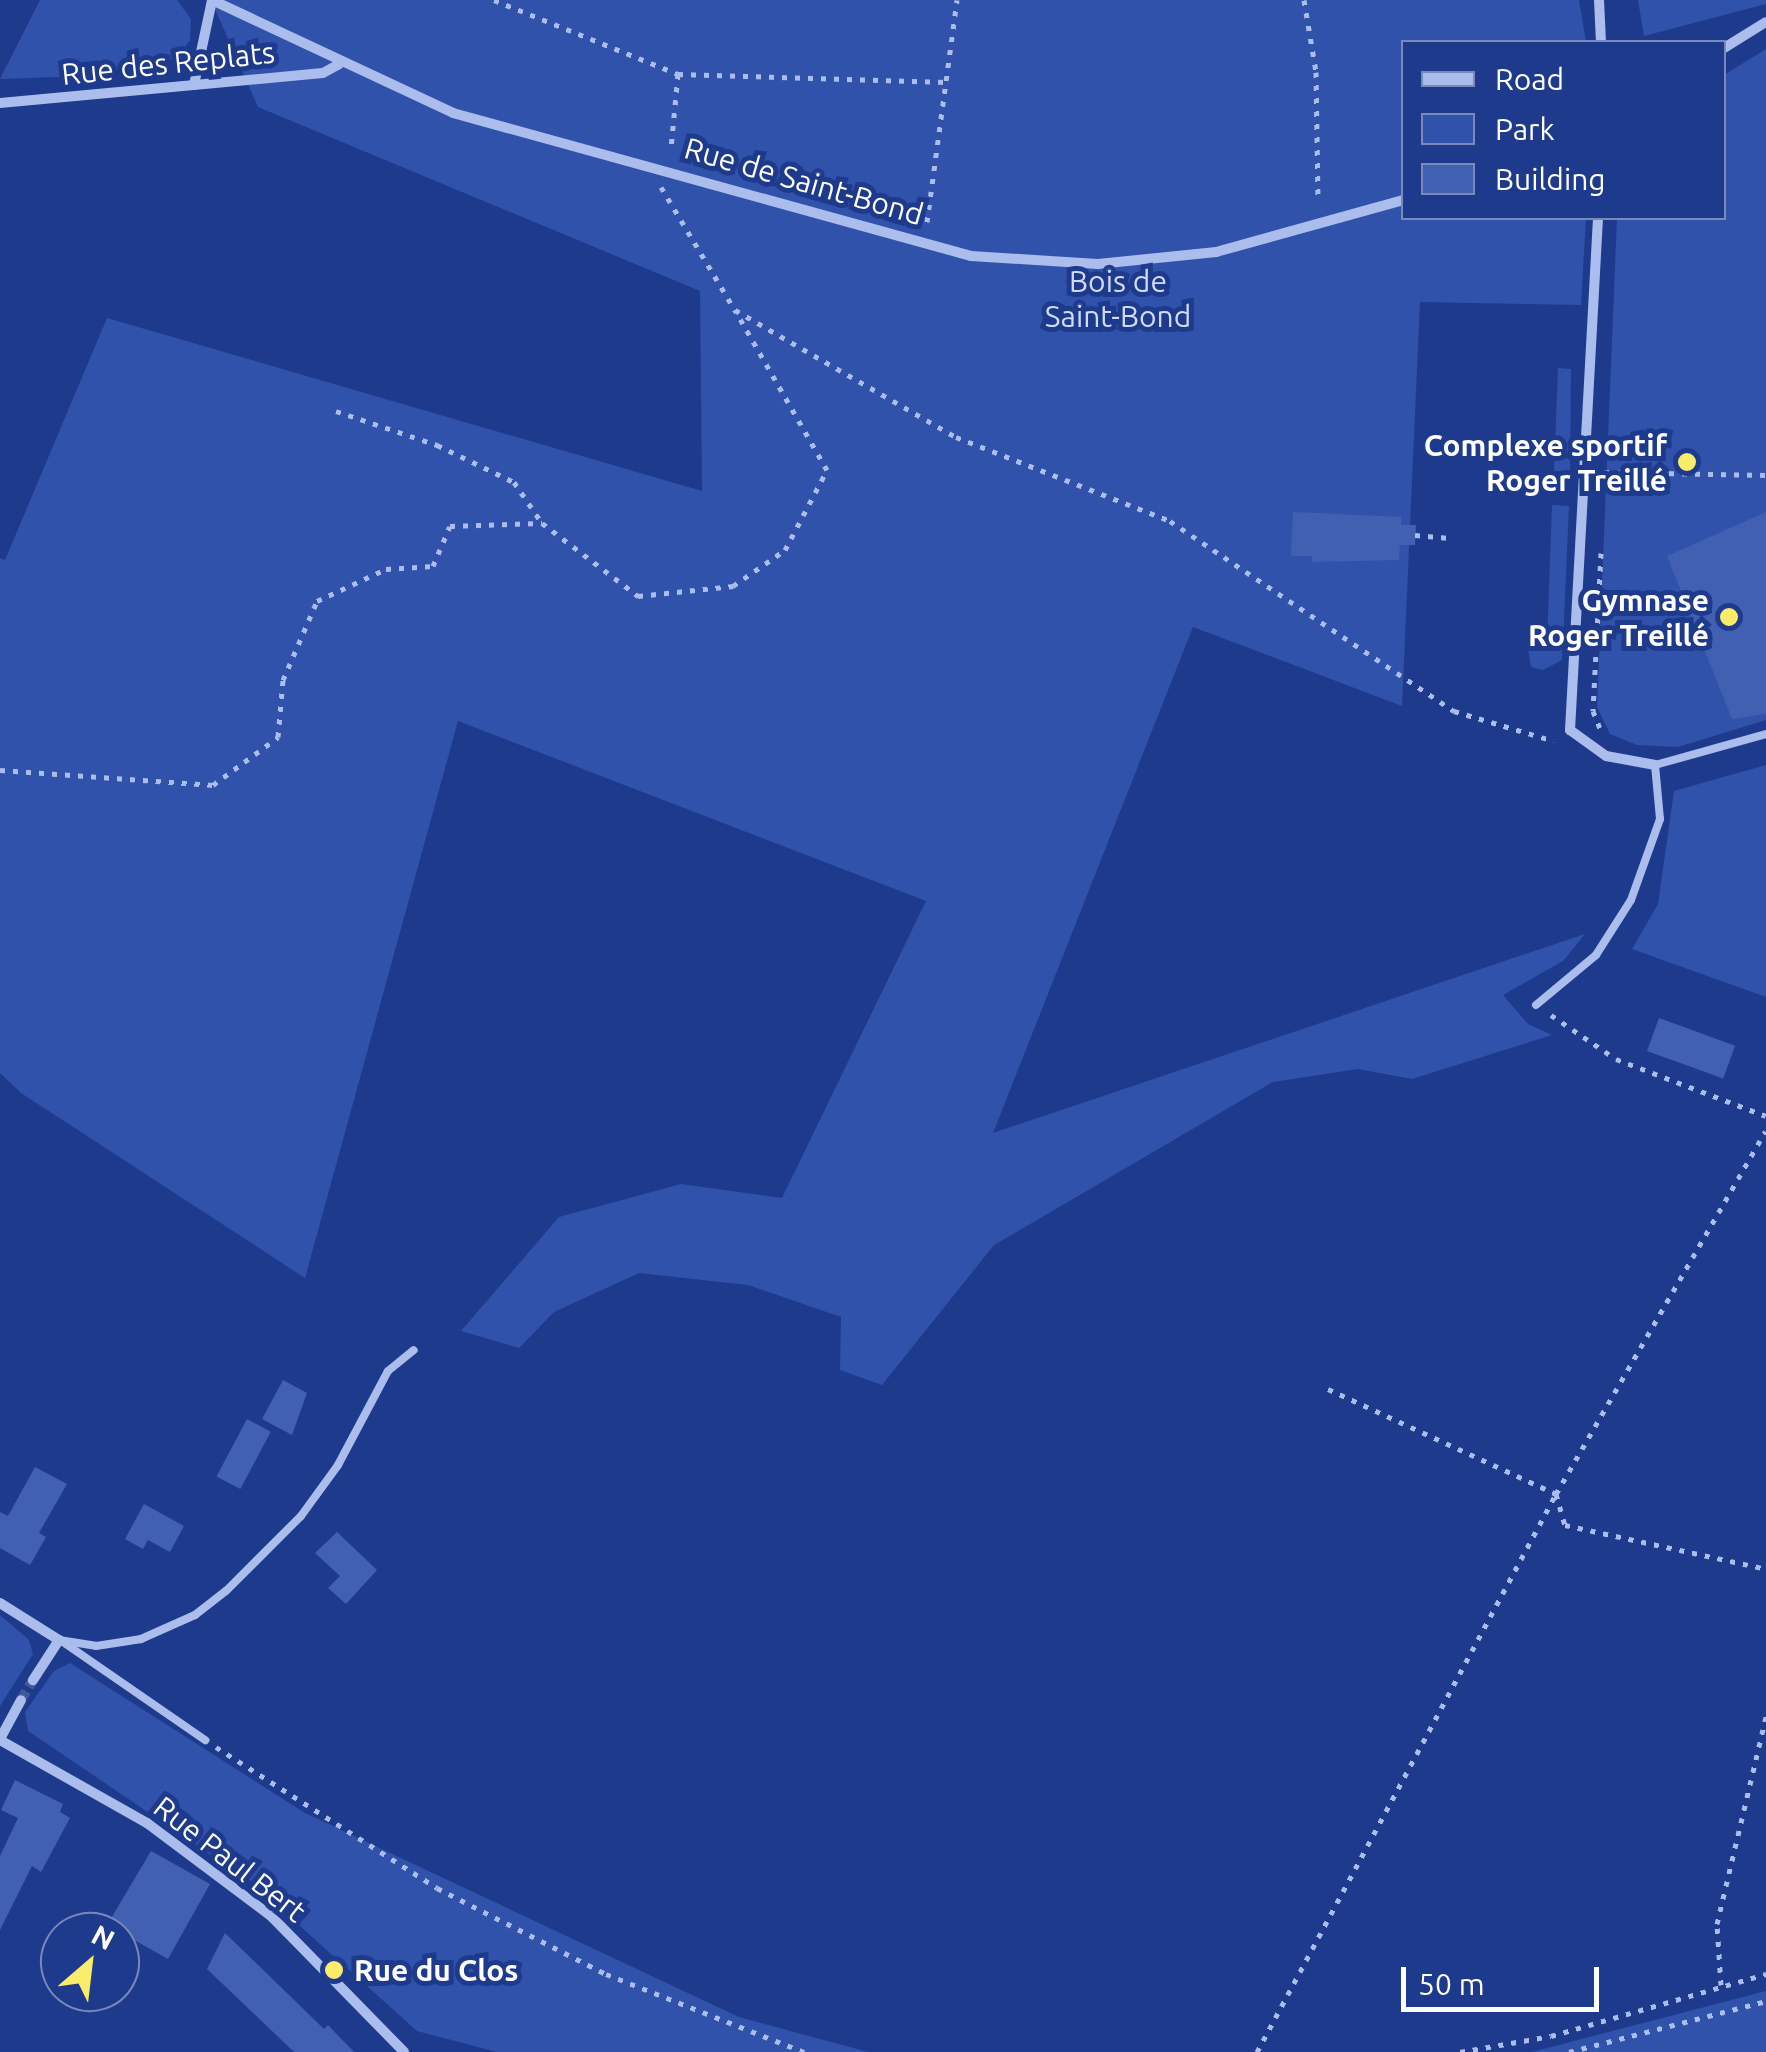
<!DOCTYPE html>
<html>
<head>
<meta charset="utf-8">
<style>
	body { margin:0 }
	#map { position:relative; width:1766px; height:2052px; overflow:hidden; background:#1e3a8c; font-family:Ubuntu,sans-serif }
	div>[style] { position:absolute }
	.green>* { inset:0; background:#3152aa }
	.building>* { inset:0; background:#4260b2; transform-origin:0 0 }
	.minor-tunnel>* { height:10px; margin-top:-5px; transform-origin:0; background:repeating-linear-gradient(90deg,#40589d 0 10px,transparent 0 15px) }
	.path>* { height:5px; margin-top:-2.5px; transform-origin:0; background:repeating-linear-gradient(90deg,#abbdec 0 5px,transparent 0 13px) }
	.service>* { height:8px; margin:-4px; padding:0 4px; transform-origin:4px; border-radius:4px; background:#abbdec }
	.minor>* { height:10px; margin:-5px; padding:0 5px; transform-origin:5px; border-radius:5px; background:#abbdec }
	.dots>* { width:28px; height:28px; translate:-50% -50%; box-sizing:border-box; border:5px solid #1e3a8c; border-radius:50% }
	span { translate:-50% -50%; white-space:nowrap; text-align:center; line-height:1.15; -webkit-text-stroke:10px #1e3a8c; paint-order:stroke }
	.street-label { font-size:30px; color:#fff }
	.park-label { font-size:30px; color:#d0dbf9 }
	.poi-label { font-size:30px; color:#fff; font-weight:700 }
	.right { translate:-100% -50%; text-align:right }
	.left { translate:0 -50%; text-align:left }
	.legend { position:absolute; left:1401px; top:40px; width:325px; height:180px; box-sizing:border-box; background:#1e3a8c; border:2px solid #7889ba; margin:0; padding:12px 18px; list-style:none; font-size:30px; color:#fff }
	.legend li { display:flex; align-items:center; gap:20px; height:50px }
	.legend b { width:50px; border:2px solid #7889ba }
	.north { position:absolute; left:40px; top:1912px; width:100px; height:100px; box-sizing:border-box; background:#1e3a8c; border:2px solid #7889ba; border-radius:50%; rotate:28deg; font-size:28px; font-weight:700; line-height:40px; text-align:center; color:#fff }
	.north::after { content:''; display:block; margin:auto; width:35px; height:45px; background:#fbeb6a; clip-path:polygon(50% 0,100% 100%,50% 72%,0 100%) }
	.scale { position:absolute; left:1401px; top:1967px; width:198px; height:45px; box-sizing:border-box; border:5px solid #fff; border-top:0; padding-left:12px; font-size:30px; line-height:35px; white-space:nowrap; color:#fff; -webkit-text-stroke:8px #1e3a8c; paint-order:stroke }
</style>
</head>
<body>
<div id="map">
	<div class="green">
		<i style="clip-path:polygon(40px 0,177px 0,191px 19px,190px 40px,177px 59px,87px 76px,0 79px)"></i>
		<i style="clip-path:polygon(211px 0,1579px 0,1586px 42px,1404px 42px,1404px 218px,1586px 218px,1581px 305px,1420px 302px,1402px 706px,1193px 627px,993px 1133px,1585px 934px,1563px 961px,1503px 995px,1528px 1024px,1552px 1035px,1412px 1079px,1358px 1069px,1273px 1082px,994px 1245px,882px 1385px,840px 1370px,841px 1317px,748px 1285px,639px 1273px,554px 1312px,519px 1348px,461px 1331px,559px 1217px,681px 1184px,782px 1198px,926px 901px,458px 721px,305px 1278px,21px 1093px,0 1073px,0 558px,5px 560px,107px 318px,702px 491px,700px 291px,258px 107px)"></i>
		<i style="clip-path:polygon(1638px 0,1766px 0,1766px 4px,1644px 36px)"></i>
		<i style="clip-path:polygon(1766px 49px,1766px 720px,1678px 747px,1637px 745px,1610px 734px,1597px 707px,1617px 218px,1724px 218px,1724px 75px)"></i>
		<i style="clip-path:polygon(1558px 368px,1571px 369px,1570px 471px,1554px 471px)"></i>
		<i style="clip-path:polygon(1552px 505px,1569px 506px,1563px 643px,1562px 660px,1543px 670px,1531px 667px,1527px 642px,1547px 642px)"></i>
		<i style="clip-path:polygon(1766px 765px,1766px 997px,1632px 949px,1658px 904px,1674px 791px)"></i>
		<i style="clip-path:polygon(0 1615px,29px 1640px,33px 1654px,0 1706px)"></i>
		<i style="clip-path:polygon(70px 1663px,305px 1813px,739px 2017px,868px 2052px,497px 2052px,417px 2031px,251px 1882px,28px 1731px,25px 1712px,54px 1671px)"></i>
		<i style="clip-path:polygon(1766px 1991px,1766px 2052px,1532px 2052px)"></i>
	</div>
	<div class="building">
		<i style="clip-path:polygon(1293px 512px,1401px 517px,1401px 525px,1416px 525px,1415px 545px,1400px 545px,1399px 560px,1312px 562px,1312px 556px,1291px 556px)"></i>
		<i style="clip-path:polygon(1766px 512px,1766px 714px,1732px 719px,1667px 556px)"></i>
		<i style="left:1659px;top:1018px;width:81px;height:35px;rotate:20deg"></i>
		<i style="clip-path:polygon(283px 1380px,307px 1393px,292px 1435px,262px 1419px)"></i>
		<i style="left:247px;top:1419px;width:27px;height:65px;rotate:28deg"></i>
		<i style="clip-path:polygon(35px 1467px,67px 1484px,39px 1533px,46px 1537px,30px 1565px,0 1548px,0 1512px,8px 1516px)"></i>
		<i style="clip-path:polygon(144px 1504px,184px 1526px,170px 1552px,148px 1540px,143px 1549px,125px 1539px)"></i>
		<i style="clip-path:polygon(337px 1532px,377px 1570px,346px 1604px,328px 1588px,340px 1576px,315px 1553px)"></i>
		<i style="clip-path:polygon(15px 1780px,63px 1804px,60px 1812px,70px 1818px,41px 1872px,32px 1866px,0 1930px,0 1856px,18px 1818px,1px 1810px)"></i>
		<i style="clip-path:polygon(151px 1851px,210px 1884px,168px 1959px,120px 1932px,103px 1932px)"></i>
		<i style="clip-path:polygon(225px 1933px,324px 2029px,328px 2025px,354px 2052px,294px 2052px,207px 1969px)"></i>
	</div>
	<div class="minor-tunnel">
		<i style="left:21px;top:1700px;width:23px;rotate:-59deg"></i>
	</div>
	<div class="path">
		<i style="left:494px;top:0;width:198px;rotate:21.9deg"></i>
		<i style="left:678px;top:74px;width:74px;rotate:95.4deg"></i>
		<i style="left:1304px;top:0;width:73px;rotate:80.5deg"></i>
		<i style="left:1316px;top:72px;width:129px;rotate:89.1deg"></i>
		<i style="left:678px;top:74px;width:268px;rotate:1.7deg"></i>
		<i style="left:661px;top:187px;width:144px;rotate:59deg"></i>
		<i style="left:735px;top:310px;width:255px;rotate:29.9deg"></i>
		<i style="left:956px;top:437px;width:230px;rotate:21.4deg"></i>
		<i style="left:1170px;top:521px;width:342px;rotate:33.8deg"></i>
		<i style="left:1454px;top:711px;width:104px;rotate:16.7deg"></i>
		<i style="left:927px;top:222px;width:224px;rotate:-82.3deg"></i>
		<i style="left:336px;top:411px;width:107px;rotate:18.6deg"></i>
		<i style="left:437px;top:445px;width:85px;rotate:25.7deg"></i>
		<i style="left:514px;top:482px;width:50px;rotate:55.7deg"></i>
		<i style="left:1604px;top:472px;width:162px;rotate:1.1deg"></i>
		<i style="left:1415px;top:535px;width:35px;rotate:5deg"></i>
		<i style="left:1601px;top:553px;width:158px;rotate:92.9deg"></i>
		<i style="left:1593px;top:711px;width:22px;rotate:68deg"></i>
		<i style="left:0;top:770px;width:214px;rotate:4deg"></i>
		<i style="left:213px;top:785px;width:81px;rotate:-36.4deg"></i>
		<i style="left:278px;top:737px;width:57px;rotate:-85deg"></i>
		<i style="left:283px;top:680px;width:86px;rotate:-66.7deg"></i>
		<i style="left:317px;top:601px;width:76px;rotate:-24.9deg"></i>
		<i style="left:386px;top:569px;width:47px;rotate:-3.7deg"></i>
		<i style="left:433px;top:566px;width:43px;rotate:-67deg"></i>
		<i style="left:450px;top:526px;width:92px;rotate:-1.9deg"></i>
		<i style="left:542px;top:523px;width:121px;rotate:37.2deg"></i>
		<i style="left:638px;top:596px;width:96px;rotate:-6deg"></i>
		<i style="left:733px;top:586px;width:63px;rotate:-34.7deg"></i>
		<i style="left:785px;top:550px;width:90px;rotate:-62.3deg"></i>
		<i style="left:827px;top:470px;width:185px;rotate:-119.9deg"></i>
		<i style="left:1551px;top:1015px;width:78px;rotate:34.1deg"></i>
		<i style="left:1616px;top:1059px;width:160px;rotate:20.8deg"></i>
		<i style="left:1328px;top:1389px;width:251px;rotate:24.7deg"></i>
		<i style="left:1556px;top:1494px;width:32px;rotate:74deg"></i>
		<i style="left:1565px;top:1525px;width:206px;rotate:12.3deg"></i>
		<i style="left:216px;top:1747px;width:262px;rotate:32.5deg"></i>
		<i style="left:437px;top:1888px;width:190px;rotate:27deg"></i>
		<i style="left:606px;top:1974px;width:213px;rotate:21.5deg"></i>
		<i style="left:1721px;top:1985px;width:61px;rotate:-93.8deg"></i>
		<i style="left:1717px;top:1924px;width:214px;rotate:-76.7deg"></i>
		<i style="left:1257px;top:2052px;width:633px;rotate:-61.82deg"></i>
		<i style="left:1556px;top:1494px;width:419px;rotate:-60deg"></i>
		<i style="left:1460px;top:2052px;width:92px;rotate:-10deg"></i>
		<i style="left:1551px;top:2036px;width:224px;rotate:-16.1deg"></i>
		<i style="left:1569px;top:2052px;width:203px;rotate:-14.5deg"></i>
	</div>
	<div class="service">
		<i style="left:1536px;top:1005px;width:78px;rotate:-39.8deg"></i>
		<i style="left:1596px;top:955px;width:65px;rotate:-57.5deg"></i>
		<i style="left:1631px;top:900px;width:86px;rotate:-70.3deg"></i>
		<i style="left:1660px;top:819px;width:54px;rotate:-95.3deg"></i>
		<i style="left:1655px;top:765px;width:115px;rotate:-15.6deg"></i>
		<i style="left:59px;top:1640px;width:37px;rotate:9deg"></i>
		<i style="left:96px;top:1646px;width:46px;rotate:-8.8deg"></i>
		<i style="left:141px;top:1639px;width:59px;rotate:-24deg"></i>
		<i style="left:195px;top:1615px;width:39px;rotate:-38deg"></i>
		<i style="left:226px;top:1591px;width:106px;rotate:-45deg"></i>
		<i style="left:301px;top:1516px;width:63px;rotate:-54deg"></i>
		<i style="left:338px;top:1465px;width:106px;rotate:-62deg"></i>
		<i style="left:388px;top:1371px;width:33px;rotate:-39deg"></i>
		<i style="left:63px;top:1642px;width:173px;rotate:34.6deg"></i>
	</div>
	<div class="minor">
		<i style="left:212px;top:0;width:266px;rotate:25.1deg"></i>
		<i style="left:453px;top:113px;width:537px;rotate:15.43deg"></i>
		<i style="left:971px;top:256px;width:127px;rotate:3.6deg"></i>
		<i style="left:1098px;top:264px;width:119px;rotate:-5.8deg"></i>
		<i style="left:1216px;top:252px;width:195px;rotate:-15.5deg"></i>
		<i style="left:1599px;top:0;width:42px;rotate:87.3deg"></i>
		<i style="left:1724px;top:48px;width:49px;rotate:-31.8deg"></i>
		<i style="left:194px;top:85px;width:87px;rotate:-78deg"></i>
		<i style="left:0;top:103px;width:324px;rotate:-5.3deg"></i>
		<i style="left:323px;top:73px;width:18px;rotate:-29deg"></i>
		<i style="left:1598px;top:218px;width:513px;rotate:93.13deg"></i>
		<i style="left:1570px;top:730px;width:44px;rotate:35.8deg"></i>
		<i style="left:1606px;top:756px;width:50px;rotate:10.4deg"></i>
		<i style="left:0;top:1603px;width:70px;rotate:32.1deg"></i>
		<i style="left:59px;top:1640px;width:48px;rotate:123deg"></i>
		<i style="left:0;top:1739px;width:44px;rotate:-61.7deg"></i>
		<i style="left:0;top:1740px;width:169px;rotate:29.5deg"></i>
		<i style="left:147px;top:1823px;width:155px;rotate:36.9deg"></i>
		<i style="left:271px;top:1916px;width:190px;rotate:45.6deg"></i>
	</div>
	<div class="dots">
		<i style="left:1687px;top:462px;background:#fbeb6a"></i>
		<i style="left:1729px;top:617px;background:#fbeb6a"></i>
		<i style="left:334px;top:1970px;background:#fbeb6a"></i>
	</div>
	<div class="street-label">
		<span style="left:168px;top:63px;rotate:-6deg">Rue des Replats</span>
		<span style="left:804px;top:181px;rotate:16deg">Rue de Saint-Bond</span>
		<span style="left:230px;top:1859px;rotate:38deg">Rue Paul Bert</span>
	</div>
	<div class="park-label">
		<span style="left:1118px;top:298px">Bois de<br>Saint-Bond</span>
	</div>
	<div class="poi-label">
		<span class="right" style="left:1667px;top:462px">Complexe sportif<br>Roger Treillé</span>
		<span class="right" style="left:1709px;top:617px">Gymnase<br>Roger Treillé</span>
		<span class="left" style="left:354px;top:1970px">Rue du Clos</span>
	</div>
	<ul class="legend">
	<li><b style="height:12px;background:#abbdec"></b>Road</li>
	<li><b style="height:28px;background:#3152aa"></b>Park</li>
	<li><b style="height:28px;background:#4260b2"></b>Building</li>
	</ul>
	<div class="north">N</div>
	<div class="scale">50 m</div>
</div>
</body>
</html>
